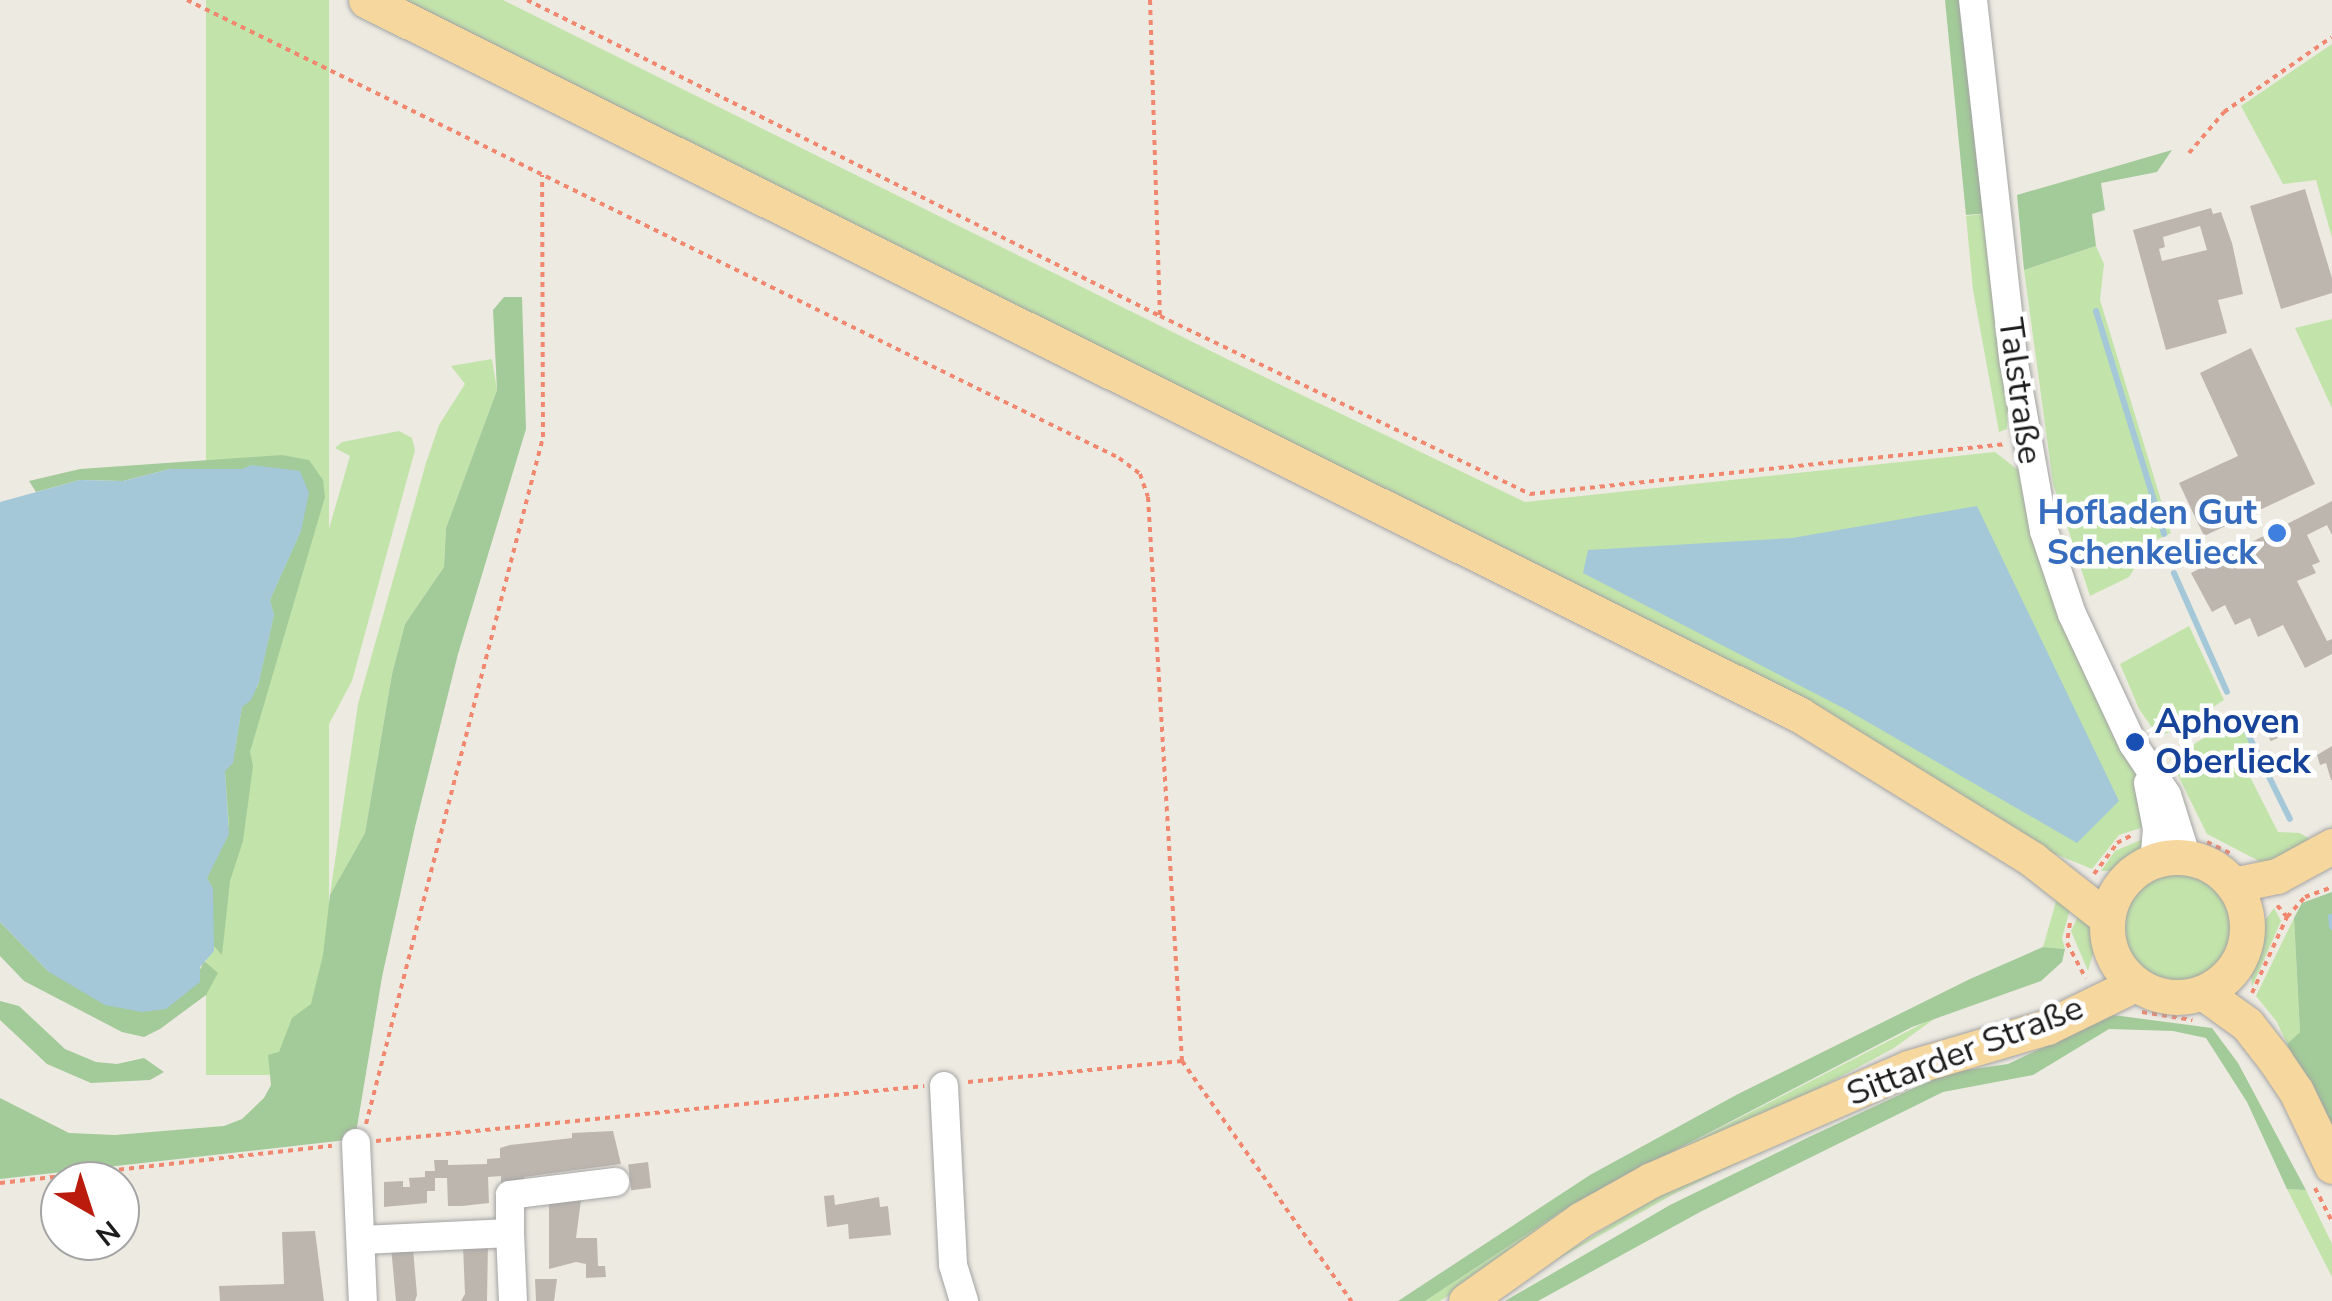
<!DOCTYPE html>
<html>
<head>
<meta charset="utf-8">
<style>
	body { margin:0 }
	#map { position:relative; width:2332px; height:1301px; overflow:hidden; background:#edeae2; font-family:"Nunito Sans",sans-serif }
	div>[style] { position:absolute }
	.grass>* { inset:0; background:#c2e4aa; transform-origin:0 0 }
	.round { border-radius:50% }
	.forest>* { inset:0; background:#a3ca99 }
	.water>* { inset:0; background:#a4c8d8 }
	.stream>* { height:6px; margin:-3px; padding:0 3px; transform-origin:3px; border-radius:3px; background:#a4c8d8 }
	.building>* { inset:0; background:#bdb6af; transform-origin:0 0 }
	.path>* { height:4px; margin-top:-2px; transform-origin:0; background:repeating-linear-gradient(90deg,#f1876e 0 5px,transparent 0 10px) }
	.roads { filter:drop-shadow(0 0 2px #a3a3a3) drop-shadow(0 0 2px #a3a3a3) }
	.minor>* { height:28px; margin:-14px; padding:0 14px; transform-origin:14px; border-radius:14px; background:#fff }
	.major>* { height:35px; margin:-17.5px; padding:0 17.5px; transform-origin:17.5px; border-radius:17.5px; background:#f6d79e }
	.major>.ring { margin:-17.5px; padding:0; box-sizing:content-box; background:none; border:35px solid #f6d79e; border-radius:50% }
	.dots>* { width:28px; height:28px; translate:-50% -50%; box-sizing:border-box; border:5px solid #fff; border-radius:50% }
	span { translate:-50% -50%; white-space:nowrap; text-align:center; line-height:1.15; -webkit-text-stroke:9px #fff; paint-order:stroke }
	.street-label { font-size:35px; color:#1c1c1c }
	.shop-label { font-size:35px; color:#366cbe; font-weight:700 }
	.right { translate:-100% -50%; text-align:right }
	.transit-label { font-size:35px; color:#164399; font-weight:700 }
	.left { translate:0 -50%; text-align:left }
	.north { position:absolute; left:40px; top:1161px; width:100px; height:100px; box-sizing:border-box; background:#fff; border:2px solid #a4a4a4; border-radius:50%; rotate:141deg; font-size:28px; font-weight:700; line-height:40px; text-align:center; color:#1c1c1c }
	.north::after { content:''; display:block; margin:auto; width:35px; height:45px; background:#bb1b0c; clip-path:polygon(50% 0,100% 100%,50% 72%,0 100%) }
</style>
</head>
<body>
<div id="map">
	<div class="grass">
		<i style="left:206px;top:0;width:123px;height:1075px"></i>
		<i style="clip-path:polygon(374px 0,503px 0,1227px 359px,1525px 502px,1995px 452px,2018px 470px,2025px 500px,2146px 798px,2150px 825px,2119px 835px,2092px 869px,2043px 849px)"></i>
		<i style="clip-path:polygon(2332px 44px,2332px 238px,2316px 180px,2283px 184px,2241px 106px)"></i>
		<i style="clip-path:polygon(1990px 213px,2009px 385px,2007px 429px,1999px 432px,1973px 290px,1966px 216px)"></i>
		<i style="clip-path:polygon(2096px 246px,2104px 264px,2100px 300px,2171px 533px,2150px 543px,2129px 577px,2090px 596px,2053px 483px,2024px 270px)"></i>
		<i style="clip-path:polygon(2332px 319px,2332px 408px,2295px 328px)"></i>
		<i style="clip-path:polygon(492px 359px,497px 390px,446px 528px,444px 567px,405px 624px,392px 674px,365px 833px,330px 895px,358px 704px,426px 463px,439px 425px,465px 384px,451px 366px)"></i>
		<i style="clip-path:polygon(399px 431px,412px 438px,415px 450px,352px 681px,321px 739px,315px 809px,296px 832px,310px 853px,307px 861px,297px 865px,296px 880px,303px 882px,279px 932px,267px 982px,238px 980px,233px 977px,238px 921px,256px 832px,266px 747px,350px 456px,335px 448px,342px 442px)"></i>
		<i style="clip-path:polygon(2189px 626px,2224px 700px,2179px 729px,2158px 736px,2139px 709px,2120px 664px)"></i>
		<i style="clip-path:polygon(2239px 716px,2258px 756px,2244px 765px,2278px 832px,2300px 833px,2316px 843px,2331px 836px,2332px 820px,2332px 841px,2266px 874px,2261px 862px,2207px 834px,2170px 759px)"></i>
		<i style="clip-path:polygon(2150px 836px,2136px 859px,2112px 871px,2101px 871px,2115px 851px)"></i>
		<i class="round" style="left:2122px;top:869px;width:114px;height:114px"></i>
		<i style="clip-path:polygon(2059px 891px,2073px 899px,2062px 938px,2065px 949px,2043px 947px)"></i>
		<i style="clip-path:polygon(2083px 906px,2099px 934px,2088px 971px,2071px 931px)"></i>
		<i style="clip-path:polygon(2274px 908px,2281px 921px,2252px 987px,2250px 959px,2260px 927px)"></i>
		<i style="clip-path:polygon(2294px 918px,2300px 1032px,2287px 1044px,2277px 1022px,2256px 996px)"></i>
		<i style="clip-path:polygon(1941px 1014px,1894px 1048px,1547px 1234px,1440px 1301px,1425px 1301px,1574px 1203px)"></i>
		<i style="clip-path:polygon(1891px 1087px,1672px 1195px,1538px 1270px,1657px 1196px)"></i>
		<i style="clip-path:polygon(2287px 1189px,2306px 1190px,2332px 1244px,2332px 1277px)"></i>
	</div>
	<div class="forest">
		<i style="clip-path:polygon(1945px 0,1961px 0,1990px 213px,1966px 215px)"></i>
		<i style="clip-path:polygon(2172px 150px,2157px 172px,2101px 183px,2105px 210px,2092px 214px,2096px 246px,2024px 270px,2017px 195px)"></i>
		<i style="clip-path:polygon(504px 297px,522px 297px,526px 429px,458px 654px,415px 827px,382px 977px,355px 1139px,0 1179px,0 1098px,69px 1133px,115px 1135px,224px 1126px,242px 1119px,264px 1098px,271px 1085px,268px 1055px,279px 1052px,292px 1018px,311px 1004px,323px 955px,330px 895px,365px 833px,392px 674px,405px 624px,444px 567px,446px 528px,497px 390px,493px 310px)"></i>
		<i style="clip-path:polygon(282px 455px,309px 460px,323px 480px,325px 497px,250px 752px,253px 766px,243px 841px,230px 881px,222px 955px,212px 944px,213px 889px,207px 878px,229px 825px,225px 771px,235px 751px,242px 707px,258px 686px,274px 615px,270px 600px,301px 531px,252px 465px,242px 469px,170px 469px,123px 481px,80px 480px,36px 492px,29px 481px,80px 469px)"></i>
		<i style="clip-path:polygon(2332px 892px,2332px 1138px,2287px 1044px,2300px 1032px,2294px 918px,2302px 903px)"></i>
		<i style="clip-path:polygon(0 922px,49px 972px,197px 976px,204px 961px,218px 973px,206px 995px,160px 1029px,144px 1037px,122px 1032px,24px 981px,0 956px)"></i>
		<i style="clip-path:polygon(2043px 947px,2065px 949px,2062px 962px,2041px 981px,1912px 1027px,1574px 1203px,1425px 1301px,1398px 1301px,1590px 1175px,1738px 1094px,1970px 979px)"></i>
		<i style="clip-path:polygon(0 1001px,19px 1006px,65px 1049px,96px 1062px,117px 1064px,144px 1058px,164px 1072px,150px 1080px,91px 1083px,47px 1064px,0 1020px)"></i>
		<i style="clip-path:polygon(2113px 1015px,2212px 1028px,2238px 1063px,2306px 1190px,2287px 1189px,2247px 1102px,2206px 1038px,2173px 1031px,2109px 1029px,2033px 1075px,1943px 1092px,1700px 1212px,1538px 1301px,1505px 1301px,1670px 1205px,1809px 1137px,1946px 1073px,2008px 1064px)"></i>
	</div>
	<div class="water">
		<i style="clip-path:polygon(252px 465px,300px 471px,309px 493px,301px 531px,270px 600px,274px 615px,259px 682px,251px 700px,242px 707px,233px 763px,225px 771px,229px 834px,207px 878px,213px 888px,214px 951px,200px 967px,200px 982px,166px 1009px,142px 1012px,105px 1005px,49px 972px,0 922px,0 502px,80px 480px,123px 481px,170px 469px,242px 469px)"></i>
		<i style="clip-path:polygon(1977px 506px,2119px 801px,2077px 843px,1847px 710px,1583px 573px,1588px 550px,1792px 538px)"></i>
	</div>
	<div class="stream">
		<i style="left:2096px;top:311px;width:233px;rotate:73deg"></i>
		<i style="left:2174px;top:573px;width:130px;rotate:66deg"></i>
		<i style="left:2238px;top:714px;width:117px;rotate:63.7deg"></i>
		<i style="left:2331px;top:917px;width:10px;rotate:84deg"></i>
	</div>
	<div class="building">
		<i style="clip-path:polygon(2305px 189px,2332px 278px,2332px 293px,2281px 309px,2250px 206px)"></i>
		<i style="clip-path:polygon(evenodd,2211px 208px,2213px 214px,2221px 212px,2232px 243px,2243px 294px,2218px 300px,2227px 333px,2166px 350px,2133px 230px,2211px 208px,2200px 226px,2207px 250px,2162px 261px,2159px 249px,2165px 247px,2163px 237px,2200px 226px)"></i>
		<i style="clip-path:polygon(2251px 348px,2315px 484px,2204px 536px,2179px 483px,2238px 456px,2200px 373px)"></i>
		<i style="clip-path:polygon(2332px 501px,2332px 535px,2327px 525px,2307px 535px,2320px 562px,2312px 565px,2316px 573px,2297px 581px,2327px 641px,2332px 639px,2332px 654px,2305px 668px,2283px 625px,2258px 637px,2250px 618px,2235px 625px,2225px 605px,2212px 612px,2191px 573px)"></i>
		<i style="left:2278px;top:716px;width:20px;height:17px;rotate:66deg"></i>
		<i style="clip-path:polygon(2332px 746px,2332px 780px,2331px 780px,2326px 763px,2320px 765px,2317px 755px)"></i>
		<i style="clip-path:polygon(613px 1131px,621px 1164px,524px 1177px,524px 1182px,501px 1183px,501px 1176px,488px 1177px,489px 1203px,462px 1206px,448px 1206px,447px 1178px,435px 1178px,435px 1191px,427px 1191px,427px 1203px,384px 1207px,384px 1182px,403px 1181px,403px 1187px,410px 1187px,409px 1178px,425px 1177px,425px 1171px,435px 1171px,434px 1160px,448px 1160px,448px 1165px,487px 1164px,487px 1159px,500px 1158px,500px 1148px,510px 1145px,572px 1138px,572px 1133px)"></i>
		<i style="left:648px;top:1162px;width:26px;height:20px;rotate:83deg"></i>
		<i style="clip-path:polygon(834px 1195px,835px 1205px,879px 1197px,880px 1207px,888px 1206px,891px 1235px,849px 1239px,848px 1224px,827px 1227px,824px 1196px)"></i>
		<i style="clip-path:polygon(581px 1200px,576px 1238px,597px 1238px,598px 1266px,605px 1266px,606px 1277px,586px 1278px,586px 1264px,576px 1262px,549px 1269px,549px 1201px)"></i>
		<i style="clip-path:polygon(315px 1231px,324px 1301px,220px 1301px,219px 1286px,284px 1284px,282px 1232px)"></i>
		<i style="clip-path:polygon(412px 1237px,417px 1295px,415px 1301px,396px 1301px,391px 1247px)"></i>
		<i style="clip-path:polygon(488px 1243px,487px 1301px,461px 1301px,465px 1294px,463px 1246px)"></i>
		<i style="clip-path:polygon(535px 1279px,557px 1279px,554px 1301px,536px 1301px)"></i>
	</div>
	<div class="path">
		<i style="left:187px;top:0;width:1038px;rotate:26.17deg"></i>
		<i style="left:1119px;top:458px;width:26px;rotate:37deg"></i>
		<i style="left:1140px;top:474px;width:24px;rotate:71deg"></i>
		<i style="left:1148px;top:497px;width:565px;rotate:86.55deg"></i>
		<i style="left:1182px;top:1061px;width:294px;rotate:54.8deg"></i>
		<i style="left:527px;top:0;width:705px;rotate:26.53deg"></i>
		<i style="left:1150px;top:0;width:316px;rotate:88.2deg"></i>
		<i style="left:1160px;top:316px;width:411px;rotate:25.7deg"></i>
		<i style="left:1530px;top:494px;width:479px;rotate:-6deg"></i>
		<i style="left:2189px;top:153px;width:54px;rotate:-49.5deg"></i>
		<i style="left:2224px;top:112px;width:131px;rotate:-34.8deg"></i>
		<i style="left:2207px;top:842px;width:30px;rotate:26deg"></i>
		<i style="left:2094px;top:874px;width:39px;rotate:-53deg"></i>
		<i style="left:2117px;top:843px;width:17px;rotate:-28deg"></i>
		<i style="left:2287px;top:917px;width:27px;rotate:-48deg"></i>
		<i style="left:2305px;top:897px;width:29px;rotate:-20deg"></i>
		<i style="left:2070px;top:923px;width:20px;rotate:99deg"></i>
		<i style="left:2067px;top:943px;width:40px;rotate:62deg"></i>
		<i style="left:2252px;top:993px;width:84px;rotate:-65.3deg"></i>
		<i style="left:2287px;top:917px;width:16px;rotate:-130deg"></i>
		<i style="left:2142px;top:1012px;width:51px;rotate:9.1deg"></i>
		<i style="left:968px;top:1082px;width:215px;rotate:-5.6deg"></i>
		<i style="left:366px;top:1124px;width:709px;rotate:-75.55deg"></i>
		<i style="left:543px;top:437px;width:262px;rotate:-90.2deg"></i>
		<i style="left:376px;top:1141px;width:551px;rotate:-5.73deg"></i>
		<i style="left:0;top:1183px;width:334px;rotate:-6.4deg"></i>
		<i style="left:2315px;top:1188px;width:37px;rotate:63deg"></i>
	</div>
	<div class="roads">
		<div class="minor">
			<i style="left:1973px;top:0;width:365px;rotate:83.6deg"></i>
			<i style="left:2014px;top:363px;width:171px;rotate:79.9deg"></i>
			<i style="left:2044px;top:531px;width:88px;rotate:71.4deg"></i>
			<i style="left:2072px;top:614px;width:144px;rotate:64.9deg"></i>
			<i style="left:2133px;top:744px;width:61px;rotate:56.3deg"></i>
			<i style="left:2167px;top:795px;width:66px;rotate:72.4deg"></i>
			<i style="left:2148px;top:783px;width:47px;rotate:78.9deg"></i>
			<i style="left:2157px;top:829px;width:32px;rotate:95deg"></i>
			<i style="left:944px;top:1086px;width:179px;rotate:87.1deg"></i>
			<i style="left:953px;top:1265px;width:38px;rotate:73deg"></i>
			<i style="left:356px;top:1143px;width:158px;rotate:87.5deg"></i>
			<i style="left:510px;top:1233px;width:68px;rotate:87.5deg"></i>
			<i style="left:362px;top:1240px;width:148px;rotate:-2.7deg"></i>
			<i style="left:510px;top:1233px;width:38px;rotate:-90deg"></i>
			<i style="left:510px;top:1195px;width:106px;rotate:-7.1deg"></i>
		</div>
		<div class="major">
			<i style="left:366px;top:0;width:1602px;rotate:26.5deg"></i>
			<i style="left:1800px;top:715px;width:273px;rotate:31.8deg"></i>
			<i style="left:2032px;top:859px;width:95px;rotate:38.2deg"></i>
			<i class="ring" style="left:2107px;top:857px;width:105px;height:105px"></i>
			<i style="left:2233px;top:885px;width:45px;rotate:-11.6deg"></i>
			<i style="left:2277px;top:876px;width:63px;rotate:-28.6deg"></i>
			<i style="left:2204px;top:993px;width:53px;rotate:35.8deg"></i>
			<i style="left:2247px;top:1024px;width:46px;rotate:52.1deg"></i>
			<i style="left:2275px;top:1060px;width:37px;rotate:56deg"></i>
			<i style="left:2296px;top:1091px;width:83px;rotate:64.4deg"></i>
			<i style="left:1466px;top:1301px;width:140px;rotate:-35.4deg"></i>
			<i style="left:1580px;top:1220px;width:81px;rotate:-29.4deg"></i>
			<i style="left:1651px;top:1180px;width:280px;rotate:-23.5deg"></i>
			<i style="left:1908px;top:1068px;width:145px;rotate:-16.4deg"></i>
			<i style="left:2047px;top:1027px;width:98px;rotate:-26deg"></i>
		</div>
	</div>
	<div class="dots">
		<i style="left:2277px;top:533px;background:#3f7fe0"></i>
		<i style="left:2135px;top:742px;background:#1a4fb4"></i>
	</div>
	<div class="street-label">
		<span style="left:2020px;top:391px;rotate:82deg">Talstraße</span>
		<span style="left:1965px;top:1051px;rotate:-21deg">Sittarder Straße</span>
	</div>
	<div class="shop-label">
		<span class="right" style="left:2257px;top:533px">Hofladen Gut<br>Schenkelieck</span>
	</div>
	<div class="transit-label">
		<span class="left" style="left:2155px;top:742px">Aphoven<br>Oberlieck</span>
	</div>
	<div class="north">N</div>
</div>
</body>
</html>
